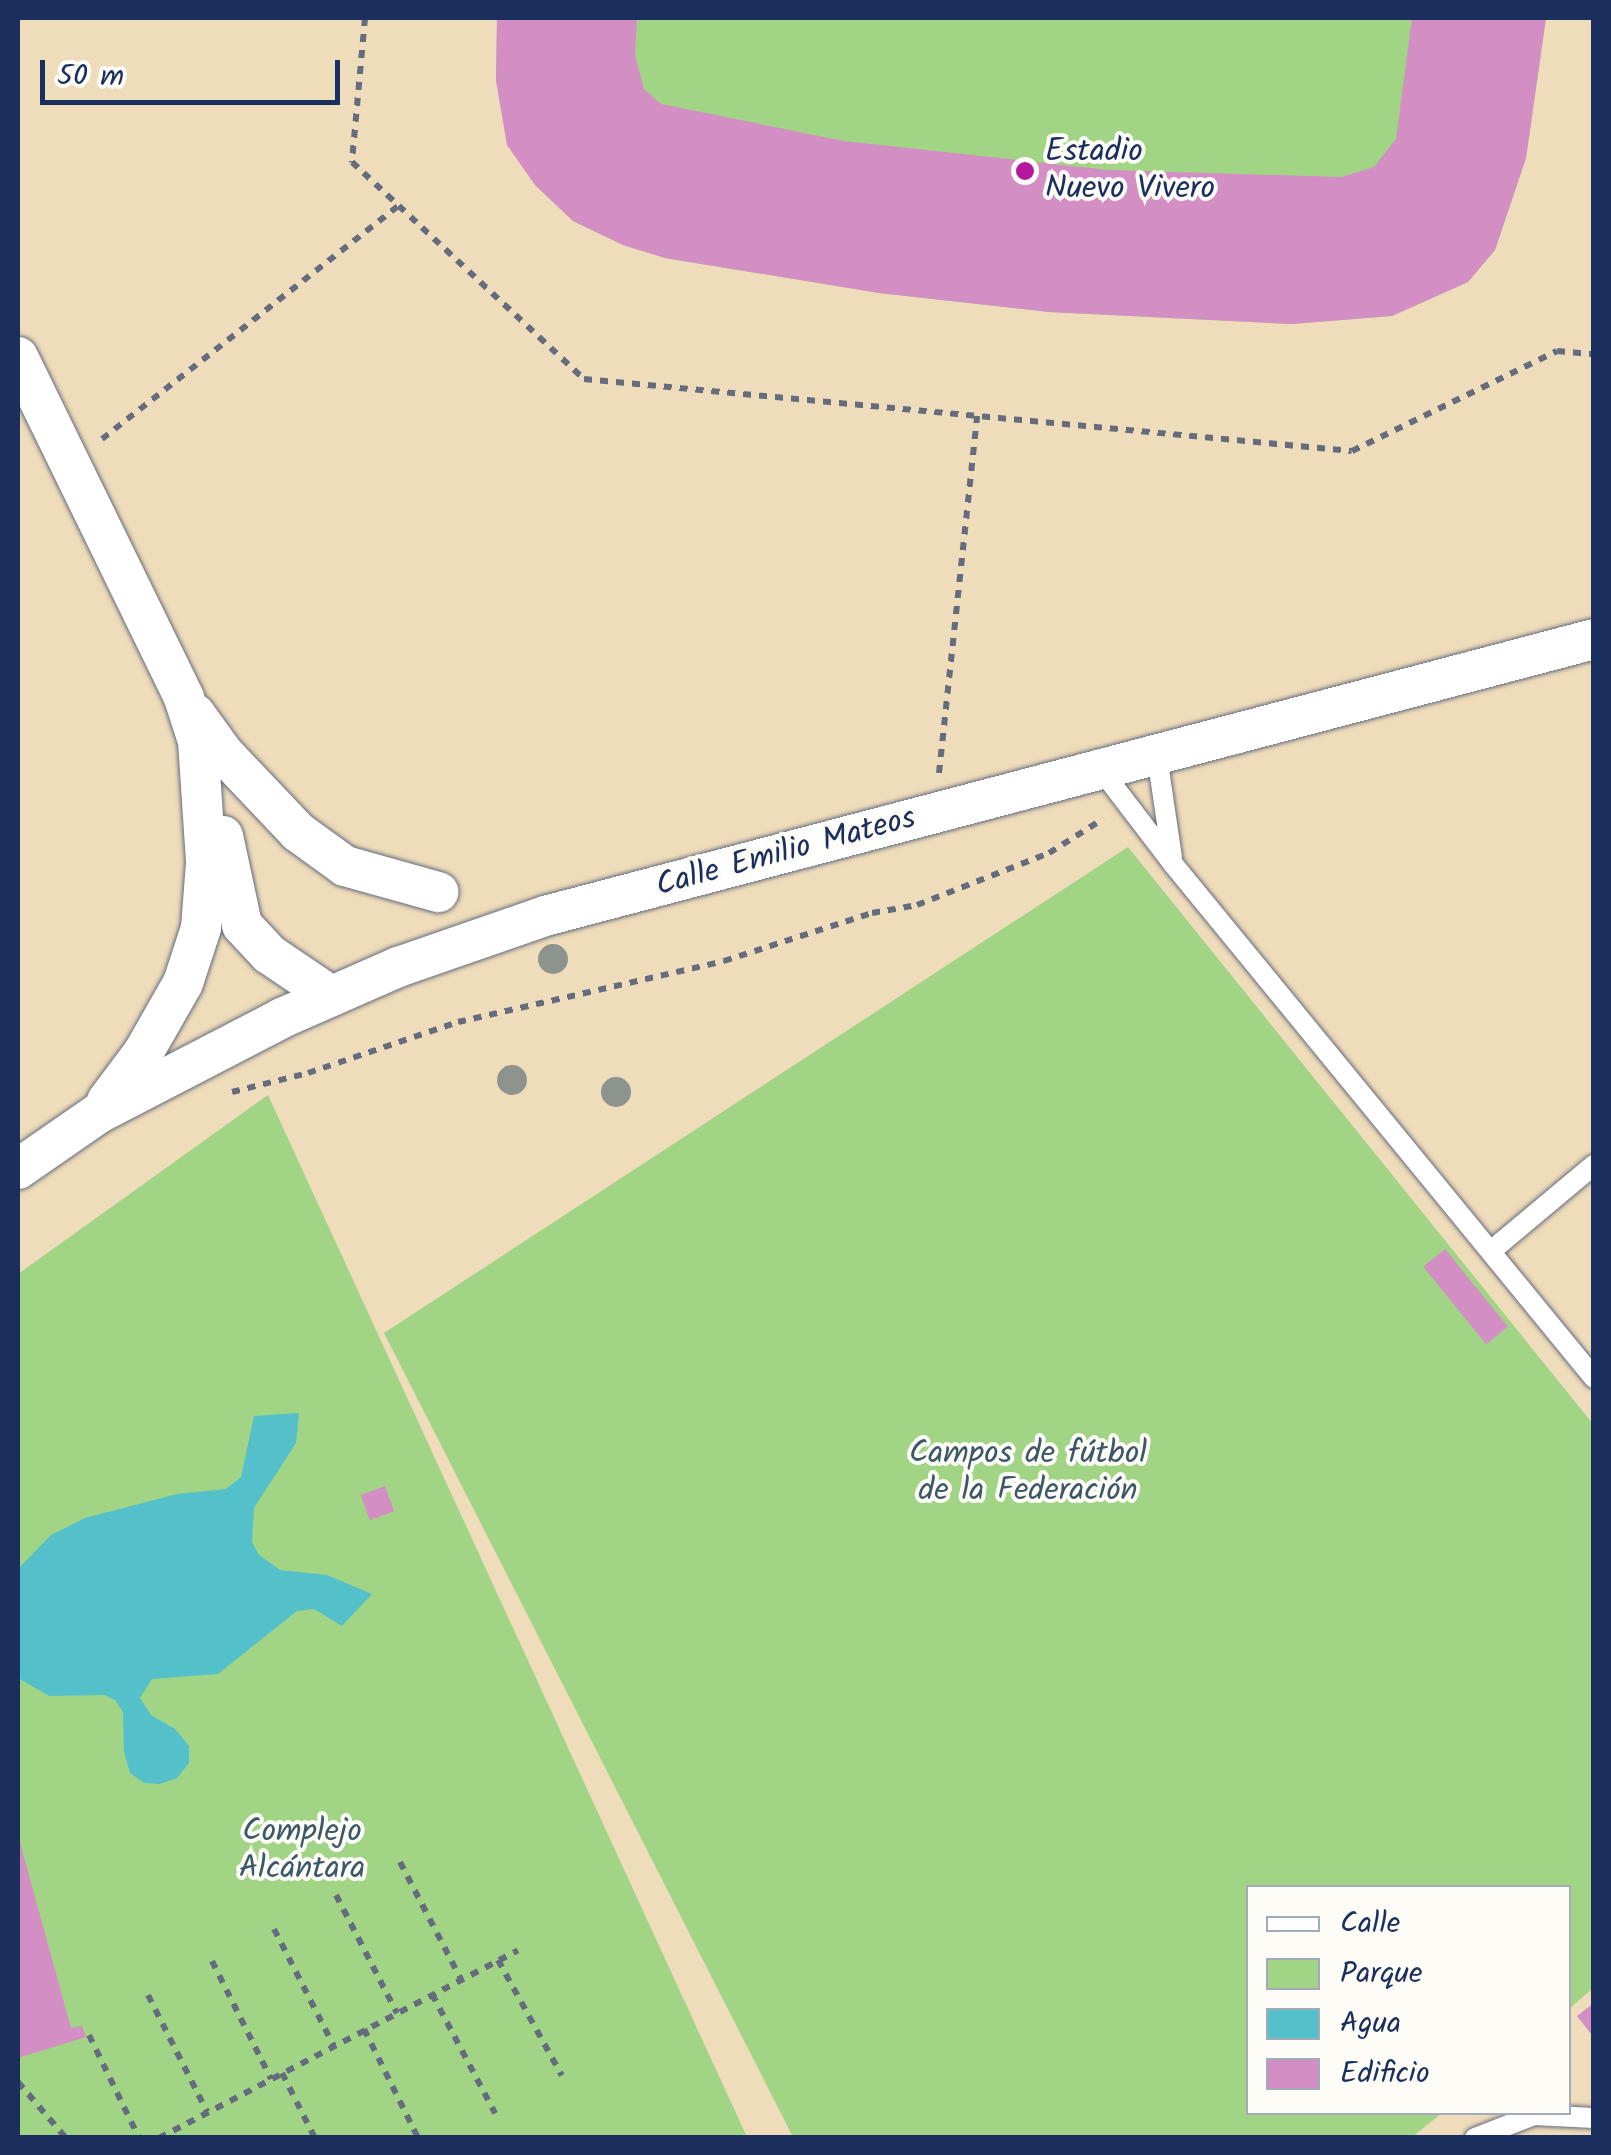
<!DOCTYPE html>
<html>
<head>
<meta charset="utf-8">
<style>
	body { margin:0 }
	#map { position:relative; width:1611px; height:2155px; overflow:hidden; background:#efdcba; font-family:Kalam,sans-serif }
	div>[style] { position:absolute }
	.green>* { inset:0; background:#a1d585 }
	.water>* { inset:0; background:#54c1ca }
	.building>* { inset:0; background:#d38ec4; transform-origin:0 0 }
	.path>* { height:6px; margin-top:-3px; transform-origin:0; background:repeating-linear-gradient(90deg,#656c7e 0 8px,transparent 0 16px) }
	.roads { filter:drop-shadow(0 0 2px #656c7e) drop-shadow(0 0 2px #656c7e) }
	.service>* { height:20px; margin:-10px; padding:0 10px; transform-origin:10px; border-radius:10px; background:#fff }
	.minor>* { height:40px; margin:-20px; padding:0 20px; transform-origin:20px; border-radius:20px; background:#fff }
	.trees>* { width:30px; height:30px; margin:-15px; border-radius:50%; background:#8d938d }
	.dots>* { width:28px; height:28px; translate:-50% -50%; box-sizing:border-box; border:5px solid #fdfcf7; border-radius:50% }
	span { translate:-50% -50%; white-space:nowrap; text-align:center; line-height:1.15; -webkit-text-stroke:8px #fdfcf7; paint-order:stroke }
	.poi-label { font-size:32px; color:#1b2f5e }
	.left { translate:0 -50%; text-align:left }
	.street-label { font-size:32px; color:#1b2f5e }
	.park-label { font-size:32px; color:#3c5868 }
	.frame { position:absolute; inset:0; border:20px solid #1b2f5e; pointer-events:none }
	.legend { position:absolute; left:1246px; top:1885px; width:325px; height:230px; box-sizing:border-box; background:#fdfcf7; border:2px solid #a3aaba; margin:0; padding:12px 18px; list-style:none; font-size:30px; color:#1b2f5e }
	.legend li { display:flex; align-items:center; gap:20px; height:50px }
	.legend b { width:50px; border:2px solid #a3aaba }
	.scale { position:absolute; left:40px; top:60px; width:300px; height:45px; box-sizing:border-box; border:5px solid #1b2f5e; border-top:0; padding-left:12px; font-size:30px; line-height:35px; white-space:nowrap; color:#1b2f5e; -webkit-text-stroke:8px #fdfcf7; paint-order:stroke }
</style>
</head>
<body>
<div id="map">
	<div class="green">
		<i style="clip-path:polygon(497px 18px,1546px 18px,1526px 158px,1495px 250px,1468px 282px,1392px 316px,1292px 324px,1049px 312px,879px 293px,665px 258px,623px 245px,573px 221px,535px 185px,496px 81px)"></i>
		<i style="clip-path:polygon(1128px 847px,1593px 1424px,1593px 1988px,1569px 2009px,1568px 1888px,1248px 1888px,1248px 2112px,1442px 2113px,1412px 2137px,793px 2137px,384px 1333px)"></i>
		<i style="clip-path:polygon(268px 1095px,747px 2137px,18px 2137px,18px 1274px)"></i>
	</div>
	<div class="water">
		<i style="clip-path:polygon(299px 1413px,296px 1443px,254px 1508px,252px 1542px,259px 1555px,280px 1570px,327px 1575px,372px 1594px,342px 1626px,314px 1609px,297px 1611px,218px 1674px,152px 1679px,140px 1698px,151px 1715px,175px 1729px,189px 1746px,189px 1763px,177px 1778px,160px 1784px,144px 1783px,130px 1773px,124px 1752px,123px 1712px,115px 1700px,105px 1695px,49px 1696px,18px 1678px,18px 1569px,51px 1535px,85px 1518px,177px 1494px,226px 1489px,241px 1477px,254px 1416px)"></i>
	</div>
	<div class="building">
		<i style="clip-path:polygon(497px 18px,637px 18px,635px 55px,644px 89px,661px 104px,844px 141px,1108px 170px,1342px 177px,1374px 167px,1396px 139px,1412px 18px,1546px 18px,1526px 158px,1495px 250px,1468px 282px,1392px 316px,1292px 324px,1049px 312px,879px 293px,665px 258px,623px 245px,573px 221px,535px 185px,507px 145px,496px 81px)"></i>
		<i style="left:1445px;top:1249px;width:100px;height:28px;rotate:51deg"></i>
		<i style="left:385px;top:1486px;width:27px;height:26px;rotate:70deg"></i>
		<i style="clip-path:polygon(18px 1835px,71px 2028px,82px 2026px,86px 2037px,18px 2058px)"></i>
		<i style="clip-path:polygon(1594px 2003px,1594px 2038px,1577px 2016px)"></i>
	</div>
	<div class="path">
		<i style="left:365px;top:18px;width:145px;rotate:95.2deg"></i>
		<i style="left:352px;top:162px;width:318px;rotate:43.1deg"></i>
		<i style="left:584px;top:379px;width:771px;rotate:5.36deg"></i>
		<i style="left:1352px;top:451px;width:228px;rotate:-26deg"></i>
		<i style="left:1557px;top:351px;width:37px;rotate:5deg"></i>
		<i style="left:102px;top:439px;width:377px;rotate:-38.2deg"></i>
		<i style="left:939px;top:773px;width:359px;rotate:-83.9deg"></i>
		<i style="left:232px;top:1092px;width:78px;rotate:-14deg"></i>
		<i style="left:308px;top:1073px;width:158px;rotate:-18.8deg"></i>
		<i style="left:458px;top:1022px;width:273px;rotate:-12.9deg"></i>
		<i style="left:724px;top:961px;width:156px;rotate:-18deg"></i>
		<i style="left:872px;top:913px;width:46px;rotate:-10.1deg"></i>
		<i style="left:917px;top:905px;width:142px;rotate:-21.5deg"></i>
		<i style="left:1049px;top:853px;width:64px;rotate:-32.2deg"></i>
		<i style="left:400px;top:1862px;width:132px;rotate:62.5deg"></i>
		<i style="left:336px;top:1895px;width:133px;rotate:62.7deg"></i>
		<i style="left:274px;top:1929px;width:131px;rotate:62.9deg"></i>
		<i style="left:498px;top:1960px;width:132px;rotate:61.1deg"></i>
		<i style="left:212px;top:1961px;width:132px;rotate:63.4deg"></i>
		<i style="left:432px;top:1994px;width:135px;rotate:62.1deg"></i>
		<i style="left:148px;top:1995px;width:131px;rotate:63.2deg"></i>
		<i style="left:364px;top:2029px;width:122px;rotate:63.6deg"></i>
		<i style="left:89px;top:2035px;width:114px;rotate:64.1deg"></i>
		<i style="left:282px;top:2073px;width:73px;rotate:63.1deg"></i>
		<i style="left:18px;top:2082px;width:74px;rotate:49.4deg"></i>
		<i style="left:159px;top:2138px;width:405px;rotate:-27.6deg"></i>
	</div>
	<div class="roads">
		<div class="service">
			<i style="left:1157px;top:756px;width:102px;rotate:81.6deg"></i>
			<i style="left:1102px;top:771px;width:117px;rotate:52.6deg"></i>
			<i style="left:1173px;top:864px;width:664px;rotate:50.68deg"></i>
			<i style="left:1491px;top:1251px;width:134px;rotate:-39.9deg"></i>
			<i style="left:1475px;top:2138px;width:63px;rotate:-21.3deg"></i>
			<i style="left:1534px;top:2115px;width:60px;rotate:2.9deg"></i>
		</div>
		<div class="minor">
			<i style="left:18px;top:357px;width:379px;rotate:64deg"></i>
			<i style="left:184px;top:698px;width:45px;rotate:72deg"></i>
			<i style="left:198px;top:741px;width:122px;rotate:86.2deg"></i>
			<i style="left:206px;top:863px;width:65px;rotate:94.4deg"></i>
			<i style="left:201px;top:928px;width:58px;rotate:108.1deg"></i>
			<i style="left:183px;top:983px;width:81px;rotate:119.7deg"></i>
			<i style="left:143px;top:1053px;width:60px;rotate:126.9deg"></i>
			<i style="left:195px;top:714px;width:49px;rotate:54.1deg"></i>
			<i style="left:224px;top:754px;width:108px;rotate:46.5deg"></i>
			<i style="left:298px;top:832px;width:58px;rotate:35.9deg"></i>
			<i style="left:345px;top:866px;width:97px;rotate:15.6deg"></i>
			<i style="left:223px;top:836px;width:91px;rotate:77.9deg"></i>
			<i style="left:242px;top:925px;width:40px;rotate:47deg"></i>
			<i style="left:269px;top:954px;width:75px;rotate:34.1deg"></i>
			<i style="left:18px;top:1169px;width:98px;rotate:-34.7deg"></i>
			<i style="left:99px;top:1113px;width:206px;rotate:-27.4deg"></i>
			<i style="left:282px;top:1018px;width:127px;rotate:-23.7deg"></i>
			<i style="left:398px;top:967px;width:156px;rotate:-19.1deg"></i>
			<i style="left:545px;top:916px;width:1085px;rotate:-14.79deg"></i>
		</div>
	</div>
	<div class="trees">
		<i style="left:553px;top:959px"></i>
		<i style="left:512px;top:1080px"></i>
		<i style="left:616px;top:1092px"></i>
	</div>
	<div class="dots">
		<i style="left:1025px;top:171px;background:#b5179e"></i>
	</div>
	<div class="poi-label">
		<span class="left" style="left:1045px;top:171px">Estadio<br>Nuevo Vivero</span>
	</div>
	<div class="street-label">
		<span style="left:786px;top:853px;rotate:-15deg">Calle Emilio Mateos</span>
	</div>
	<div class="park-label">
		<span style="left:1028px;top:1473px">Campos de fútbol<br>de la Federación</span>
		<span style="left:302px;top:1851px">Complejo<br>Alcántara</span>
	</div>
	<div class="frame"></div>
	<ul class="legend">
	<li><b style="height:12px;background:#fff"></b>Calle</li>
	<li><b style="height:28px;background:#a1d585"></b>Parque</li>
	<li><b style="height:28px;background:#54c1ca"></b>Agua</li>
	<li><b style="height:28px;background:#d38ec4"></b>Edificio</li>
	</ul>
	<div class="scale">50 m</div>
</div>
</body>
</html>
